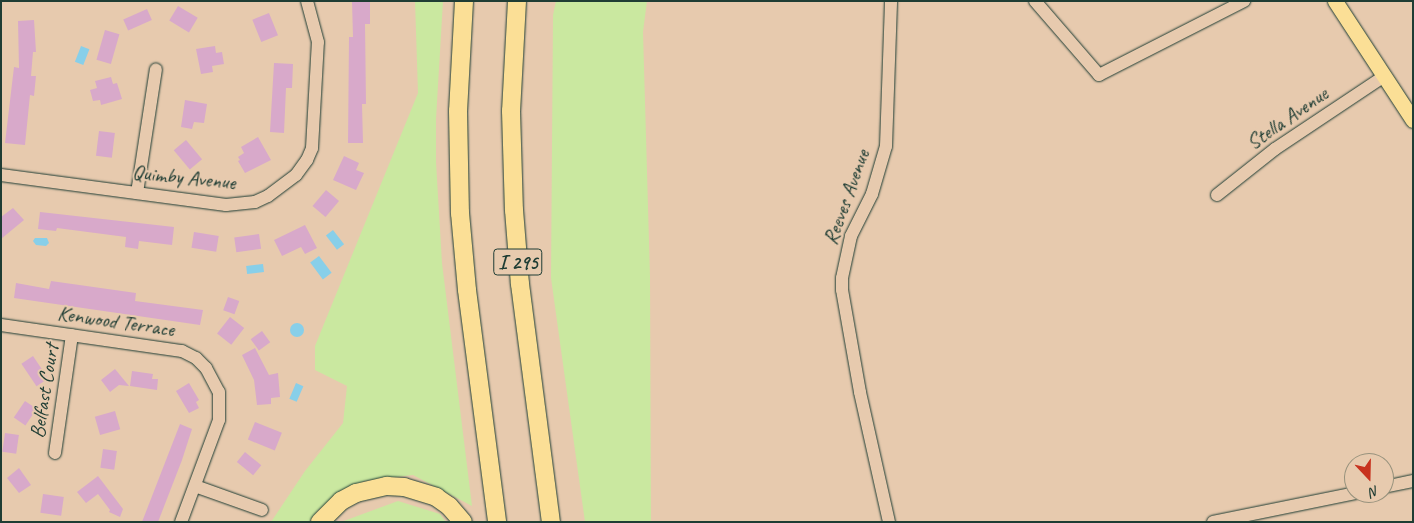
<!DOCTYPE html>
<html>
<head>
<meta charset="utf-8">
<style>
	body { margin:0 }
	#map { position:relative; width:1414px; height:523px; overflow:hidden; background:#e7caae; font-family:Caveat,sans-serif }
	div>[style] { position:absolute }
	.green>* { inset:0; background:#cae8a0 }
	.water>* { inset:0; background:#88cfe9; transform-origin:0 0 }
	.round { border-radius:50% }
	.building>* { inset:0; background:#d8a9ca; transform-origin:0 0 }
	.roads { filter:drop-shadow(0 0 1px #1f3d34) drop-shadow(0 0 1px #1f3d34) }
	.minor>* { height:12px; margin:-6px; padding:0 6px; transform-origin:6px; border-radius:6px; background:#e7caae }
	.major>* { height:15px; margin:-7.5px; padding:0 7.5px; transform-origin:7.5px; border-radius:7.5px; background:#fbdf96 }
	.highway>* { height:18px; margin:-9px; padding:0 9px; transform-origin:9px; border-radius:9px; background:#fbdf96 }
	span { translate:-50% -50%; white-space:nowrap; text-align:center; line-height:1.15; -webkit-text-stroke:4px #e7caae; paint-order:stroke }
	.shield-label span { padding:1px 4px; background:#e7caae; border:1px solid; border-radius:4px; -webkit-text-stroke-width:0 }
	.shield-label { font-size:20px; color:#1f3d34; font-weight:700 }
	.street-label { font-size:21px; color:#1f3d34 }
	.frame { position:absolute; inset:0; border:2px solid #1f3d34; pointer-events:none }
	.north { position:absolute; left:1344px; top:453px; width:50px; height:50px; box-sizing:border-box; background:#e7caae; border:1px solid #97927d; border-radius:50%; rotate:159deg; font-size:14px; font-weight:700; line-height:20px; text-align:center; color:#1f3d34 }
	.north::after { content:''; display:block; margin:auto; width:18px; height:22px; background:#c8321e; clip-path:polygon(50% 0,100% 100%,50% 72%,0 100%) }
</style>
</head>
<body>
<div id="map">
	<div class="green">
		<i style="clip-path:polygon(415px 1px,443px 1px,436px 119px,436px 162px,442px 263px,472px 506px,413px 475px,364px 481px,318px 510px,309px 522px,271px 522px,305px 471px,343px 423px,347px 386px,315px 370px,315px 346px,418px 93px)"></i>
		<i style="clip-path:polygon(556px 1px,647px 1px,643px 32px,650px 276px,651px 522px,585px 522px,551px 278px,553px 15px)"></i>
		<i style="clip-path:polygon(398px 501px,440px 514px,446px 522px,341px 522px)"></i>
	</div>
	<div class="water">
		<i style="left:81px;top:46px;width:9px;height:17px;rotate:21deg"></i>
		<i style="left:333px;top:230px;width:18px;height:9px;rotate:52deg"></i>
		<i style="clip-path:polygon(35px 238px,47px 238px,49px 243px,46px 246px,36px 245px,33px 241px)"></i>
		<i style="left:319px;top:256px;width:21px;height:11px;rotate:53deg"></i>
		<i style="left:263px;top:264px;width:8px;height:17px;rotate:83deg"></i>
		<i class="round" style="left:290px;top:323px;width:14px;height:14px"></i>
		<i style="left:296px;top:383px;width:8px;height:17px;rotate:23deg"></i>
	</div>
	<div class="building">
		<i style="clip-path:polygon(352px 1px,370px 1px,370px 24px,365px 24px,366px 104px,362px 104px,363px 143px,348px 143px,349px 37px,353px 37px)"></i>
		<i style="left:178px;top:6px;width:23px;height:17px;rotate:31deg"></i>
		<i style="left:147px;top:9px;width:12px;height:26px;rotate:66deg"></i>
		<i style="left:269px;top:13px;width:24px;height:18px;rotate:68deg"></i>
		<i style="clip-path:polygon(34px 20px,36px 52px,33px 52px,31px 76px,36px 76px,34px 96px,30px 95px,25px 145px,5px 143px,14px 67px,19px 68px,18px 21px)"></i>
		<i style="left:105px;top:30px;width:15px;height:31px;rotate:16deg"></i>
		<i style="clip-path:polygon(215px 46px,216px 53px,222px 52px,224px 64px,212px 66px,213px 72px,201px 74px,196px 49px)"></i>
		<i style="clip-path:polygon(274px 63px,293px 64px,292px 88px,286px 88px,284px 133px,270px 132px)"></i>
		<i style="clip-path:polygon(111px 77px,113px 84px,117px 83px,122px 99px,101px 105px,100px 100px,93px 101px,90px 90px,97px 88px,95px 81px)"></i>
		<i style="clip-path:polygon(185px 100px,207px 104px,204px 123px,194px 122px,192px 129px,181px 127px)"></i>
		<i style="left:99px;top:131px;width:16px;height:25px;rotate:7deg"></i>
		<i style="clip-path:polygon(258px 137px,271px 160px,245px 173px,238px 161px,240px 160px,238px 157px,244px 153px,241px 147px)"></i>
		<i style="left:186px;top:140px;width:25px;height:16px;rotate:50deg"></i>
		<i style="clip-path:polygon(344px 156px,359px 163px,356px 170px,364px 173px,356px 190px,333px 180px)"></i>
		<i style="left:326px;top:190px;width:17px;height:21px;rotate:40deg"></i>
		<i style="clip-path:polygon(13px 208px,24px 220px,1px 239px,1px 217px)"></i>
		<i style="clip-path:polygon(40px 212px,174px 227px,172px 245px,139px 241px,138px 249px,125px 247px,126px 237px,57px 228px,56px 231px,38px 229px)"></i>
		<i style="clip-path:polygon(305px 225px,317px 248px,305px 254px,301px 247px,282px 256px,274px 240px)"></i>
		<i style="left:194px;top:232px;width:25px;height:16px;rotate:9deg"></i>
		<i style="left:259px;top:234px;width:15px;height:25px;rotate:82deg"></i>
		<i style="clip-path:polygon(51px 281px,136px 293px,135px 301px,203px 310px,200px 325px,14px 298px,16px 283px,49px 289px)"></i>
		<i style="left:228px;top:297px;width:12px;height:14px;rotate:20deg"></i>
		<i style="left:230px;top:317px;width:18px;height:21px;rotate:38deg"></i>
		<i style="left:262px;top:331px;width:14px;height:14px;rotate:54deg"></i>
		<i style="clip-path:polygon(255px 348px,269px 375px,278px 373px,280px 397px,271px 398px,271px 404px,257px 405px,254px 380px,242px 355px)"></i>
		<i style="left:33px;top:356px;width:27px;height:14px;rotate:56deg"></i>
		<i style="clip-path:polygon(115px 369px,129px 386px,119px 385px,110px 392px,101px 380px)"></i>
		<i style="clip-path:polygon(132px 371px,153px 374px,152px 379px,158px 379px,157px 390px,130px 386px)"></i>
		<i style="clip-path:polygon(189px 383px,199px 400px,196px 402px,199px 408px,189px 413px,176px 391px)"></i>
		<i style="left:25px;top:401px;width:14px;height:20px;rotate:34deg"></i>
		<i style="left:115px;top:411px;width:19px;height:21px;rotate:74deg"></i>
		<i style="left:255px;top:422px;width:29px;height:19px;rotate:22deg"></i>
		<i style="clip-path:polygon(180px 424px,192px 429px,182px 460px,158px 522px,142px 522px)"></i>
		<i style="left:5px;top:433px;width:14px;height:19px;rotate:8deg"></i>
		<i style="left:103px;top:449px;width:14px;height:19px;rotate:8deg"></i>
		<i style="left:245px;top:452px;width:21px;height:13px;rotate:39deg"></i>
		<i style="clip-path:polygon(19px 468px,31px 485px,19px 493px,7px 478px)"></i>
		<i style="clip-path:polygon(98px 476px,123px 509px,120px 517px,109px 512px,110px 510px,98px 494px,86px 503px,77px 492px)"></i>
		<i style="left:43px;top:494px;width:21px;height:19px;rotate:8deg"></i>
	</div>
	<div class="roads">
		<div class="minor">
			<i style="left:1035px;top:1px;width:98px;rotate:49.1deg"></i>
			<i style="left:1099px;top:75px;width:163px;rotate:-27deg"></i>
			<i style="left:1px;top:175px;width:227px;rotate:7.6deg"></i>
			<i style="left:226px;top:205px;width:29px;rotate:-6deg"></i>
			<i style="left:255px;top:202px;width:14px;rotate:-25deg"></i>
			<i style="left:268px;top:196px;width:35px;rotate:-37deg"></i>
			<i style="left:296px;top:175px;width:19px;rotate:-54deg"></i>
			<i style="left:307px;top:160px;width:13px;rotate:-67deg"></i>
			<i style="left:312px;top:148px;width:106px;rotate:-86.8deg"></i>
			<i style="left:318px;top:42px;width:42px;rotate:-105deg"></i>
			<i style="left:137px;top:193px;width:125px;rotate:-81.3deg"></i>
			<i style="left:1217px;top:195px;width:74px;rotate:-38.4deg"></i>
			<i style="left:1275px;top:149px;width:130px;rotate:-33.7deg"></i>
			<i style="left:1px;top:325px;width:183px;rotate:8.2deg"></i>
			<i style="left:182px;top:351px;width:16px;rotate:27deg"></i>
			<i style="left:196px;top:358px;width:14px;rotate:45deg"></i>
			<i style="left:206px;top:368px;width:27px;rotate:62deg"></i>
			<i style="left:219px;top:392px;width:28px;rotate:90deg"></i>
			<i style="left:219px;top:420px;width:109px;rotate:110.4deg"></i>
			<i style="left:55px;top:453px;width:119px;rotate:-81.8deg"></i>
			<i style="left:195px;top:486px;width:71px;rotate:19.7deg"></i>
			<i style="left:1384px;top:487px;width:30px;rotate:-12deg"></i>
			<i style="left:889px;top:522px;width:133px;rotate:-102.6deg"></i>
			<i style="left:860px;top:392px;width:104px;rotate:-100deg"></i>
			<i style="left:842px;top:290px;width:12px;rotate:-90deg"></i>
			<i style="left:842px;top:278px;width:43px;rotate:-77.9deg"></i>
			<i style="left:851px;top:236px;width:47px;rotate:-63.4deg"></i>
			<i style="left:872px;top:194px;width:50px;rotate:-73.7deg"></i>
			<i style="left:886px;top:146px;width:145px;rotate:-88deg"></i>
			<i style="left:1213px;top:522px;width:145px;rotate:-11.5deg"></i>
		</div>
		<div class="major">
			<i style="left:1335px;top:1px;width:142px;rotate:56.8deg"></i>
		</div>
		<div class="highway">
			<i style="left:464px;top:1px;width:110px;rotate:93.1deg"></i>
			<i style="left:458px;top:111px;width:102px;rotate:88.9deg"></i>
			<i style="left:460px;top:213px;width:77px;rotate:84.8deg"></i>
			<i style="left:467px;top:290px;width:234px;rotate:82.6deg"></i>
			<i style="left:517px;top:1px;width:110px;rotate:93.1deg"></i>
			<i style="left:511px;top:111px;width:99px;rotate:88.3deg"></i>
			<i style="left:514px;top:210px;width:74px;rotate:85.4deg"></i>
			<i style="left:520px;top:284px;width:240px;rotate:82.6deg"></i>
			<i style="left:320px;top:522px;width:30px;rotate:-45deg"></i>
			<i style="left:341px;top:501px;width:17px;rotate:-28deg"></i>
			<i style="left:356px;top:493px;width:32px;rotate:-13deg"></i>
			<i style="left:387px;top:486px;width:17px;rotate:3deg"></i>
			<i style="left:404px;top:487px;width:34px;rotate:17deg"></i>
			<i style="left:436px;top:497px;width:16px;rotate:35deg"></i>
			<i style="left:449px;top:506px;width:21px;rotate:49deg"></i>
		</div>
	</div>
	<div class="shield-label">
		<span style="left:518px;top:262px">I 295</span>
	</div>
	<div class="street-label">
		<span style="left:1287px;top:118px;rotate:-35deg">Stella Avenue</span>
		<span style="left:184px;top:177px;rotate:6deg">Quimby Avenue</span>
		<span style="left:846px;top:197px;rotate:-70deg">Reeves Avenue</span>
		<span style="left:116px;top:321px;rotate:8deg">Kenwood Terrace</span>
		<span style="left:44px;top:391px;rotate:-81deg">Belfast Court</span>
	</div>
	<div class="frame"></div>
	<div class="north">N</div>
</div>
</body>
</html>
